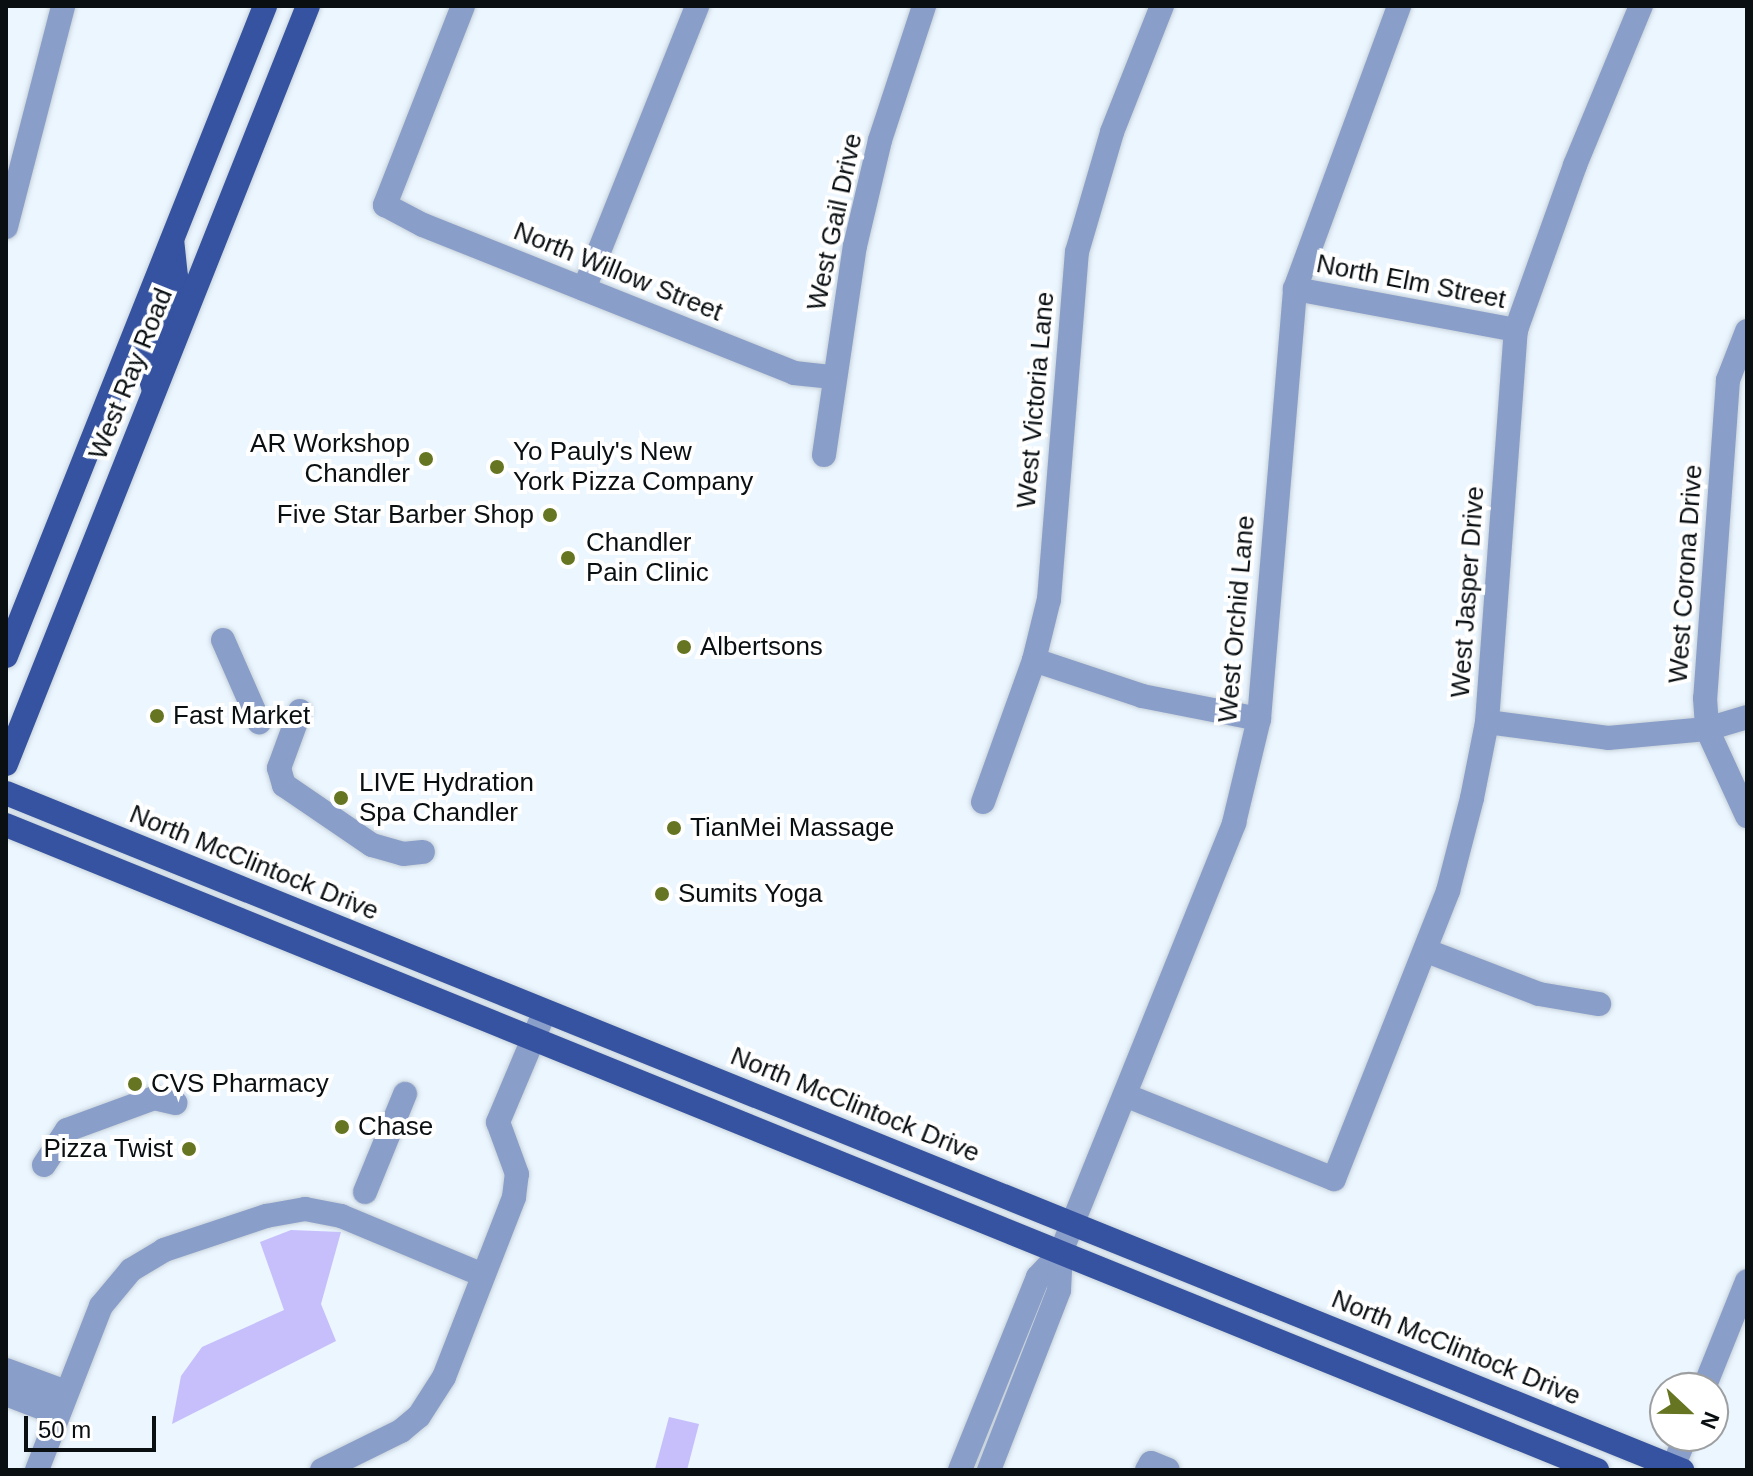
<!DOCTYPE html>
<html>
<head>
<meta charset="utf-8">
<style>
	body { margin:0 }
	#map { position:relative; width:1753px; height:1476px; overflow:hidden; background:#ebf6ff; font-family:Helvetica,sans-serif }
	div>[style] { position:absolute }
	.green>* { inset:0; background:#c6bffb }
	.roads { filter:drop-shadow(0 0 2px #c7d1d9) drop-shadow(0 0 2px #c7d1d9) }
	.minor>* { height:24px; margin:-12px; padding:0 12px; transform-origin:12px; border-radius:12px; background:#8a9eca }
	.major>* { height:24px; margin:-12px; padding:0 12px; transform-origin:12px; border-radius:12px; background:#3553a0 }
	.dots>* { width:22px; height:22px; translate:-50% -50%; box-sizing:border-box; border:4px solid #fff; border-radius:50% }
	span { translate:-50% -50%; white-space:nowrap; text-align:center; line-height:1.15; -webkit-text-stroke:8px #fff; paint-order:stroke }
	.street-label { font-size:26px; color:#0a0f12 }
	.poi-label { font-size:26px; color:#0a0f12 }
	.right { translate:-100% -50%; text-align:right }
	.left { translate:0 -50%; text-align:left }
	.frame { position:absolute; inset:0; border:8px solid #0a0f12; pointer-events:none }
	.north { position:absolute; left:1649px; top:1372px; width:80px; height:80px; box-sizing:border-box; background:#fff; border:2px solid #9d9fa0; border-radius:50%; rotate:112deg; font-size:22px; font-weight:700; line-height:32px; text-align:center; color:#0a0f12 }
	.north::after { content:''; display:block; margin:auto; width:28px; height:36px; background:#667521; clip-path:polygon(50% 0,100% 100%,50% 72%,0 100%) }
	.scale { position:absolute; left:24px; top:1416px; width:132px; height:36px; box-sizing:border-box; border:4px solid #0a0f12; border-top:0; padding-left:10px; font-size:24px; line-height:28px; white-space:nowrap; color:#0a0f12; -webkit-text-stroke:6px #fff; paint-order:stroke }
</style>
</head>
<body>
<div id="map">
	<div class="green">
		<i style="clip-path:polygon(291px 1230px,341px 1232px,321px 1304px,336px 1341px,172px 1424px,181px 1376px,202px 1347px,284px 1310px,260px 1242px)"></i>
		<i style="clip-path:polygon(669px 1417px,699px 1424px,687px 1470px,655px 1469px)"></i>
	</div>
	<div class="roads">
		<div class="minor">
			<i style="left:463px;top:6px;width:214px;rotate:111.4deg"></i>
			<i style="left:385px;top:205px;width:43px;rotate:27.8deg"></i>
			<i style="left:423px;top:225px;width:399px;rotate:21.7deg"></i>
			<i style="left:794px;top:373px;width:39px;rotate:6deg"></i>
			<i style="left:6px;top:227px;width:228px;rotate:-75.5deg"></i>
			<i style="left:584px;top:289px;width:305px;rotate:-68.2deg"></i>
			<i style="left:1295px;top:289px;width:225px;rotate:10.5deg"></i>
			<i style="left:1747px;top:331px;width:53px;rotate:111.2deg"></i>
			<i style="left:1728px;top:380px;width:319px;rotate:94.1deg"></i>
			<i style="left:1705px;top:698px;width:31px;rotate:86deg"></i>
			<i style="left:1707px;top:729px;width:96px;rotate:65.3deg"></i>
			<i style="left:824px;top:455px;width:211px;rotate:-81.6deg"></i>
			<i style="left:855px;top:246px;width:109px;rotate:-76.7deg"></i>
			<i style="left:880px;top:140px;width:141px;rotate:-71.8deg"></i>
			<i style="left:223px;top:640px;width:90px;rotate:66.3deg"></i>
			<i style="left:1034px;top:660px;width:114px;rotate:18.4deg"></i>
			<i style="left:1142px;top:696px;width:119px;rotate:11.1deg"></i>
			<i style="left:300px;top:711px;width:61px;rotate:110.2deg"></i>
			<i style="left:279px;top:768px;width:18px;rotate:74deg"></i>
			<i style="left:284px;top:785px;width:107px;rotate:34.3deg"></i>
			<i style="left:372px;top:845px;width:32px;rotate:16deg"></i>
			<i style="left:403px;top:854px;width:20px;rotate:-6deg"></i>
			<i style="left:1487px;top:722px;width:122px;rotate:7.5deg"></i>
			<i style="left:1608px;top:738px;width:99px;rotate:-5.2deg"></i>
			<i style="left:1707px;top:729px;width:42px;rotate:-16.7deg"></i>
			<i style="left:983px;top:802px;width:151px;rotate:-70.2deg"></i>
			<i style="left:1034px;top:660px;width:63px;rotate:-76.2deg"></i>
			<i style="left:1049px;top:599px;width:348px;rotate:-85.4deg"></i>
			<i style="left:1077px;top:252px;width:125px;rotate:-73.7deg"></i>
			<i style="left:1112px;top:132px;width:136px;rotate:-68.4deg"></i>
			<i style="left:1427px;top:951px;width:120px;rotate:21deg"></i>
			<i style="left:1539px;top:994px;width:61px;rotate:9.5deg"></i>
			<i style="left:1125px;top:1095px;width:225px;rotate:21.9deg"></i>
			<i style="left:1334px;top:1179px;width:310px;rotate:-68.4deg"></i>
			<i style="left:1448px;top:891px;width:96px;rotate:-75.5deg"></i>
			<i style="left:1472px;top:798px;width:77px;rotate:-78.8deg"></i>
			<i style="left:1487px;top:722px;width:393px;rotate:-85.8deg"></i>
			<i style="left:1516px;top:330px;width:175px;rotate:-70.3deg"></i>
			<i style="left:1575px;top:165px;width:172px;rotate:-67.5deg"></i>
			<i style="left:44px;top:1165px;width:42px;rotate:-56.7deg"></i>
			<i style="left:67px;top:1130px;width:93px;rotate:-20.2deg"></i>
			<i style="left:154px;top:1098px;width:22px;rotate:13deg"></i>
			<i style="left:365px;top:1192px;width:106px;rotate:-67.8deg"></i>
			<i style="left:6px;top:1370px;width:64px;rotate:20.1deg"></i>
			<i style="left:1704px;top:1388px;width:115px;rotate:-68.1deg"></i>
			<i style="left:6px;top:1394px;width:56px;rotate:21deg"></i>
			<i style="left:37px;top:1470px;width:176px;rotate:-68.7deg"></i>
			<i style="left:101px;top:1306px;width:47px;rotate:-50.2deg"></i>
			<i style="left:131px;top:1270px;width:39px;rotate:-31deg"></i>
			<i style="left:164px;top:1250px;width:108px;rotate:-18.4deg"></i>
			<i style="left:266px;top:1216px;width:40px;rotate:-10deg"></i>
			<i style="left:305px;top:1209px;width:37px;rotate:11deg"></i>
			<i style="left:341px;top:1216px;width:154px;rotate:22.6deg"></i>
			<i style="left:322px;top:1470px;width:88px;rotate:-26.3deg"></i>
			<i style="left:401px;top:1431px;width:23px;rotate:-40deg"></i>
			<i style="left:419px;top:1416px;width:46px;rotate:-57.3deg"></i>
			<i style="left:444px;top:1377px;width:193px;rotate:-68.7deg"></i>
			<i style="left:514px;top:1197px;width:23px;rotate:-83deg"></i>
			<i style="left:517px;top:1174px;width:55px;rotate:-110.1deg"></i>
			<i style="left:498px;top:1122px;width:118px;rotate:-67.1deg"></i>
			<i style="left:960px;top:1470px;width:208px;rotate:-68deg"></i>
			<i style="left:1038px;top:1277px;width:34px;rotate:-47deg"></i>
			<i style="left:989px;top:1470px;width:193px;rotate:-68.7deg"></i>
			<i style="left:1059px;top:1290px;width:38px;rotate:-87deg"></i>
			<i style="left:1061px;top:1252px;width:463px;rotate:-68deg"></i>
			<i style="left:1234px;top:823px;width:107px;rotate:-76.5deg"></i>
			<i style="left:1259px;top:719px;width:432px;rotate:-85.2deg"></i>
			<i style="left:1295px;top:289px;width:302px;rotate:-69.8deg"></i>
			<i style="left:1147px;top:1470px;width:8px;rotate:-60deg"></i>
			<i style="left:1151px;top:1463px;width:18px;rotate:22deg"></i>
			<i style="left:1672px;top:1470px;width:37px;rotate:-68deg"></i>
		</div>
		<div class="major">
			<i style="left:154px;top:391px;width:34px;rotate:-105deg"></i>
			<i style="left:145px;top:358px;width:87px;rotate:-69.1deg"></i>
			<i style="left:176px;top:277px;width:37px;rotate:-96deg"></i>
			<i style="left:6px;top:656px;width:700px;rotate:-68.27deg"></i>
			<i style="left:6px;top:764px;width:816px;rotate:-68.28deg"></i>
			<i style="left:6px;top:793px;width:1808px;rotate:22deg"></i>
			<i style="left:6px;top:825px;width:1717px;rotate:22.07deg"></i>
		</div>
	</div>
	<div class="dots">
		<i style="left:426px;top:459px;background:#667521"></i>
		<i style="left:497px;top:467px;background:#667521"></i>
		<i style="left:550px;top:515px;background:#667521"></i>
		<i style="left:568px;top:558px;background:#667521"></i>
		<i style="left:684px;top:647px;background:#667521"></i>
		<i style="left:157px;top:716px;background:#667521"></i>
		<i style="left:341px;top:798px;background:#667521"></i>
		<i style="left:674px;top:828px;background:#667521"></i>
		<i style="left:662px;top:894px;background:#667521"></i>
		<i style="left:135px;top:1084px;background:#667521"></i>
		<i style="left:342px;top:1127px;background:#667521"></i>
		<i style="left:189px;top:1149px;background:#667521"></i>
	</div>
	<div class="street-label">
		<span style="left:835px;top:222px;rotate:-78deg">West Gail Drive</span>
		<span style="left:618px;top:272px;rotate:22deg">North Willow Street</span>
		<span style="left:1411px;top:282px;rotate:11deg">North Elm Street</span>
		<span style="left:131px;top:374px;rotate:-68deg">West Ray Road</span>
		<span style="left:1036px;top:400px;rotate:-85deg">West Victoria Lane</span>
		<span style="left:1686px;top:574px;rotate:-86deg">West Corona Drive</span>
		<span style="left:1468px;top:592px;rotate:-86deg">West Jasper Drive</span>
		<span style="left:1237px;top:619px;rotate:-85deg">West Orchid Lane</span>
		<span style="left:254px;top:863px;rotate:22deg">North McClintock Drive</span>
		<span style="left:855px;top:1105px;rotate:22deg">North McClintock Drive</span>
		<span style="left:1456px;top:1348px;rotate:22deg">North McClintock Drive</span>
	</div>
	<div class="poi-label">
		<span class="right" style="left:410px;top:459px">AR Workshop<br>Chandler</span>
		<span class="left" style="left:513px;top:467px">Yo Pauly's New<br>York Pizza Company</span>
		<span class="right" style="left:534px;top:515px">Five Star Barber Shop</span>
		<span class="left" style="left:586px;top:558px">Chandler<br>Pain Clinic</span>
		<span class="left" style="left:700px;top:647px">Albertsons</span>
		<span class="left" style="left:173px;top:716px">Fast Market</span>
		<span class="left" style="left:359px;top:798px">LIVE Hydration<br>Spa Chandler</span>
		<span class="left" style="left:690px;top:828px">TianMei Massage</span>
		<span class="left" style="left:678px;top:894px">Sumits Yoga</span>
		<span class="left" style="left:151px;top:1084px">CVS Pharmacy</span>
		<span class="left" style="left:358px;top:1127px">Chase</span>
		<span class="right" style="left:173px;top:1149px">Pizza Twist</span>
	</div>
	<div class="frame"></div>
	<div class="north">N</div>
	<div class="scale">50 m</div>
</div>
</body>
</html>
